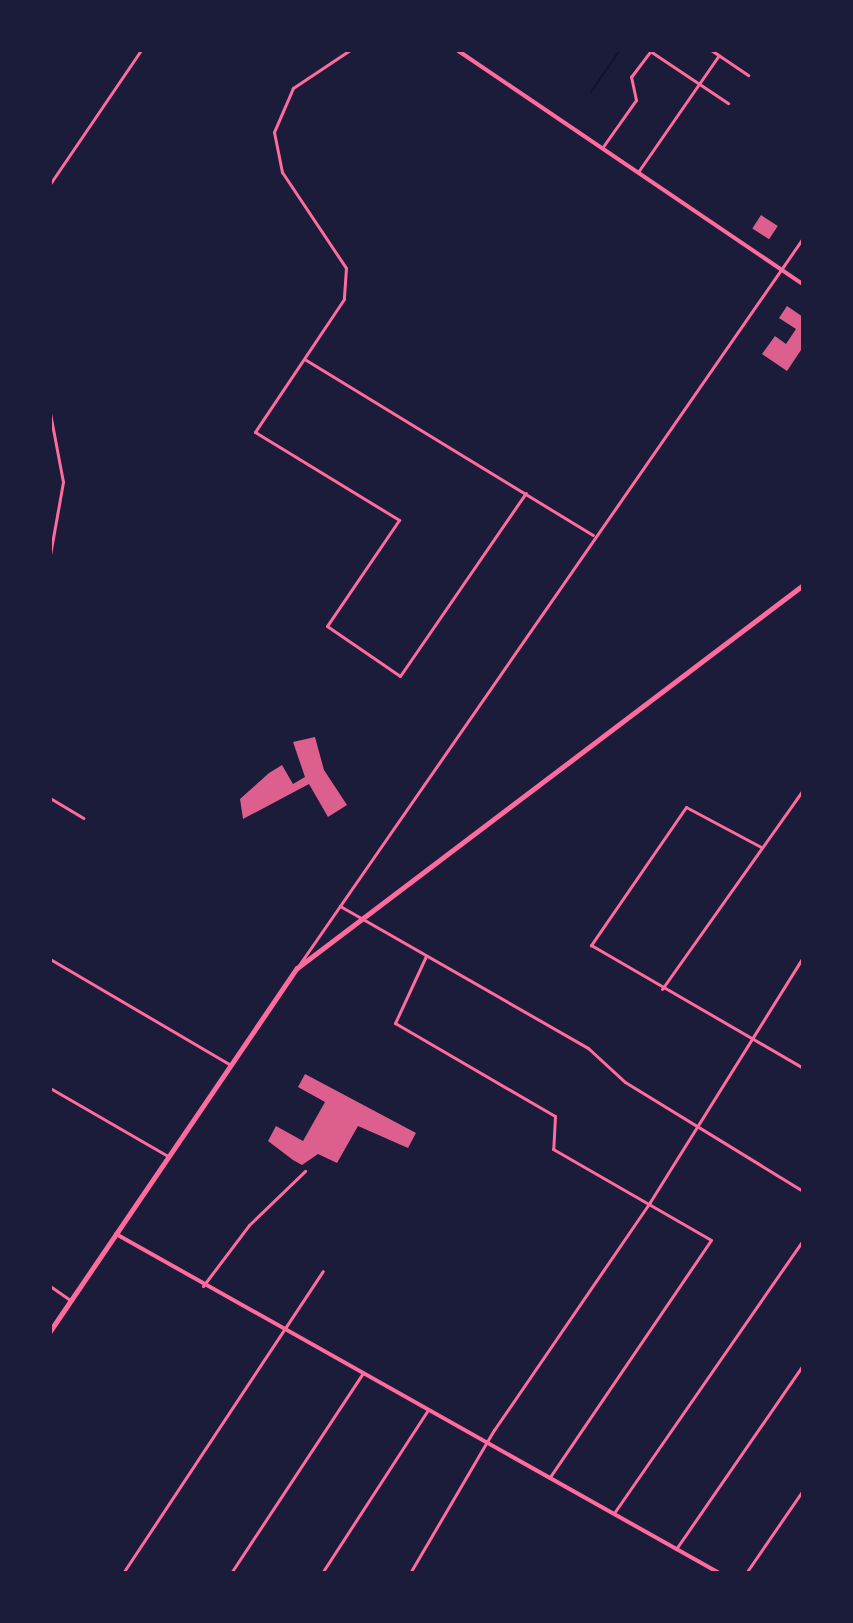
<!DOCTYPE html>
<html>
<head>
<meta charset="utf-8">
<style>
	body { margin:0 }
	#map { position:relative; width:853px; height:1623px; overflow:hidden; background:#1b1b3a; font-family:Jost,sans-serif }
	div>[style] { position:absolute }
	.stream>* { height:2px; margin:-1px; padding:0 1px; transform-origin:1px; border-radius:1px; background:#12122b }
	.building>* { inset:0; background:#dd5f8e; transform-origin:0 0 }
	.minor>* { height:3px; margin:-1.5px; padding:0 1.5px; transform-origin:1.5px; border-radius:1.5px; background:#ff6b9d }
	.tertiary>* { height:4px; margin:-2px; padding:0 2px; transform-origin:2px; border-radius:2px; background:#ff6b9d }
	.secondary>* { height:5px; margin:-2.5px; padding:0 2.5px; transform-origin:2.5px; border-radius:2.5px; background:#ff6b9d }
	span { translate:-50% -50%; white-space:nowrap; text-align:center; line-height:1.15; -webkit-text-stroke:6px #1b1b3a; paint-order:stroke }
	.frame { position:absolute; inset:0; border:52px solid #1b1b3a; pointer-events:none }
</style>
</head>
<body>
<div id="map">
	<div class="stream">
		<i style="left:591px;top:92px;width:51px;rotate:-55.4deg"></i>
	</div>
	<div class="building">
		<i style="left:761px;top:215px;width:20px;height:16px;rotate:33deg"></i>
		<i style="clip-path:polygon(787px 306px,803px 317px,803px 347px,787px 371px,762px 354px,775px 336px,786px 344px,796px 329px,779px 318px)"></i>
		<i style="clip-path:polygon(315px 737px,324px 770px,347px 805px,328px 817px,309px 784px,243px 819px,240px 799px,269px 773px,282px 765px,293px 784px,305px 777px,293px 742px)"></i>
		<i style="clip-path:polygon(305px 1074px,416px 1133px,408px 1148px,358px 1126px,337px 1163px,318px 1154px,302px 1165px,293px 1160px,268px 1141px,276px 1126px,303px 1141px,325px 1102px,298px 1087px)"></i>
	</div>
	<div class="minor">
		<i style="left:350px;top:50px;width:69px;rotate:146.3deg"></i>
		<i style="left:293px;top:88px;width:48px;rotate:113.4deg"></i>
		<i style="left:274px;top:132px;width:41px;rotate:78.7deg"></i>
		<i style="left:282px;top:172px;width:115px;rotate:56.3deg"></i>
		<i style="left:346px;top:268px;width:31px;rotate:94deg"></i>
		<i style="left:344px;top:299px;width:160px;rotate:123.8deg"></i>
		<i style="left:255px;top:432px;width:169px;rotate:31.4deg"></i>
		<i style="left:399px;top:520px;width:128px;rotate:124.2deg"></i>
		<i style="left:327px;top:626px;width:88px;rotate:34.4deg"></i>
		<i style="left:400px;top:676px;width:222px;rotate:-55.5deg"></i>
		<i style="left:711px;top:50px;width:45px;rotate:34deg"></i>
		<i style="left:650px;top:51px;width:94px;rotate:33.7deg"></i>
		<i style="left:602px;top:148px;width:59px;rotate:-54.7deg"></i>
		<i style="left:636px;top:100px;width:24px;rotate:-102deg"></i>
		<i style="left:631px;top:77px;width:34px;rotate:-53deg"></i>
		<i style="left:638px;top:172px;width:142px;rotate:-55.3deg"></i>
		<i style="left:50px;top:184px;width:162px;rotate:-55.8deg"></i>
		<i style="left:306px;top:360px;width:336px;rotate:31.4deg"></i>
		<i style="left:50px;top:413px;width:70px;rotate:79.3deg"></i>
		<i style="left:63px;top:482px;width:74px;rotate:100.1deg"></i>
		<i style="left:50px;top:798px;width:39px;rotate:31deg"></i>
		<i style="left:761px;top:847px;width:85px;rotate:-151.9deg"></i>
		<i style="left:686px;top:807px;width:168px;rotate:124.5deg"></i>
		<i style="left:591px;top:945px;width:245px;rotate:30.1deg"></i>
		<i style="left:340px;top:906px;width:286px;rotate:29.8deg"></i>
		<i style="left:588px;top:1048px;width:50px;rotate:42.6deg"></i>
		<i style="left:625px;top:1082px;width:209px;rotate:31.5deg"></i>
		<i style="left:426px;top:956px;width:74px;rotate:114.8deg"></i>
		<i style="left:395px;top:1023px;width:185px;rotate:30.2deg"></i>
		<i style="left:555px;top:1116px;width:33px;rotate:93deg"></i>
		<i style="left:553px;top:1149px;width:182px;rotate:29.9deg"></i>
		<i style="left:711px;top:1240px;width:287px;rotate:124.2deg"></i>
		<i style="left:50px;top:959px;width:208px;rotate:30.4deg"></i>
		<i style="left:299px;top:965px;width:885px;rotate:-55.27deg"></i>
		<i style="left:662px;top:989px;width:244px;rotate:-54.7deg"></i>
		<i style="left:50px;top:1088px;width:136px;rotate:30deg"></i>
		<i style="left:50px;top:1286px;width:24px;rotate:35deg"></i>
		<i style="left:203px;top:1286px;width:76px;rotate:-53deg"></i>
		<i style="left:249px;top:1225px;width:78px;rotate:-44deg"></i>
		<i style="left:614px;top:1513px;width:332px;rotate:-55.3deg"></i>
		<i style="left:676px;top:1549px;width:224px;rotate:-55.4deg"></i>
		<i style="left:123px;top:1573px;width:362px;rotate:-56.5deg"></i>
		<i style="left:231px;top:1573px;width:238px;rotate:-56.6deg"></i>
		<i style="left:322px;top:1573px;width:194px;rotate:-57deg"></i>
		<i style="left:410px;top:1573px;width:166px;rotate:-59.6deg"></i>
		<i style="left:494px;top:1430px;width:276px;rotate:-55.6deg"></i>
		<i style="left:650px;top:1202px;width:289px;rotate:-58deg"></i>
		<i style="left:746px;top:1573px;width:101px;rotate:-55.5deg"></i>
	</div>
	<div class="tertiary">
		<i style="left:457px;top:50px;width:418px;rotate:34.1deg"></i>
		<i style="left:116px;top:1234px;width:692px;rotate:29.34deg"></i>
	</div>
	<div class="secondary">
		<i style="left:50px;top:1331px;width:439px;rotate:-55.8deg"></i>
		<i style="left:297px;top:968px;width:635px;rotate:-37.12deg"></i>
	</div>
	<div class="frame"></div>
</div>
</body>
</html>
